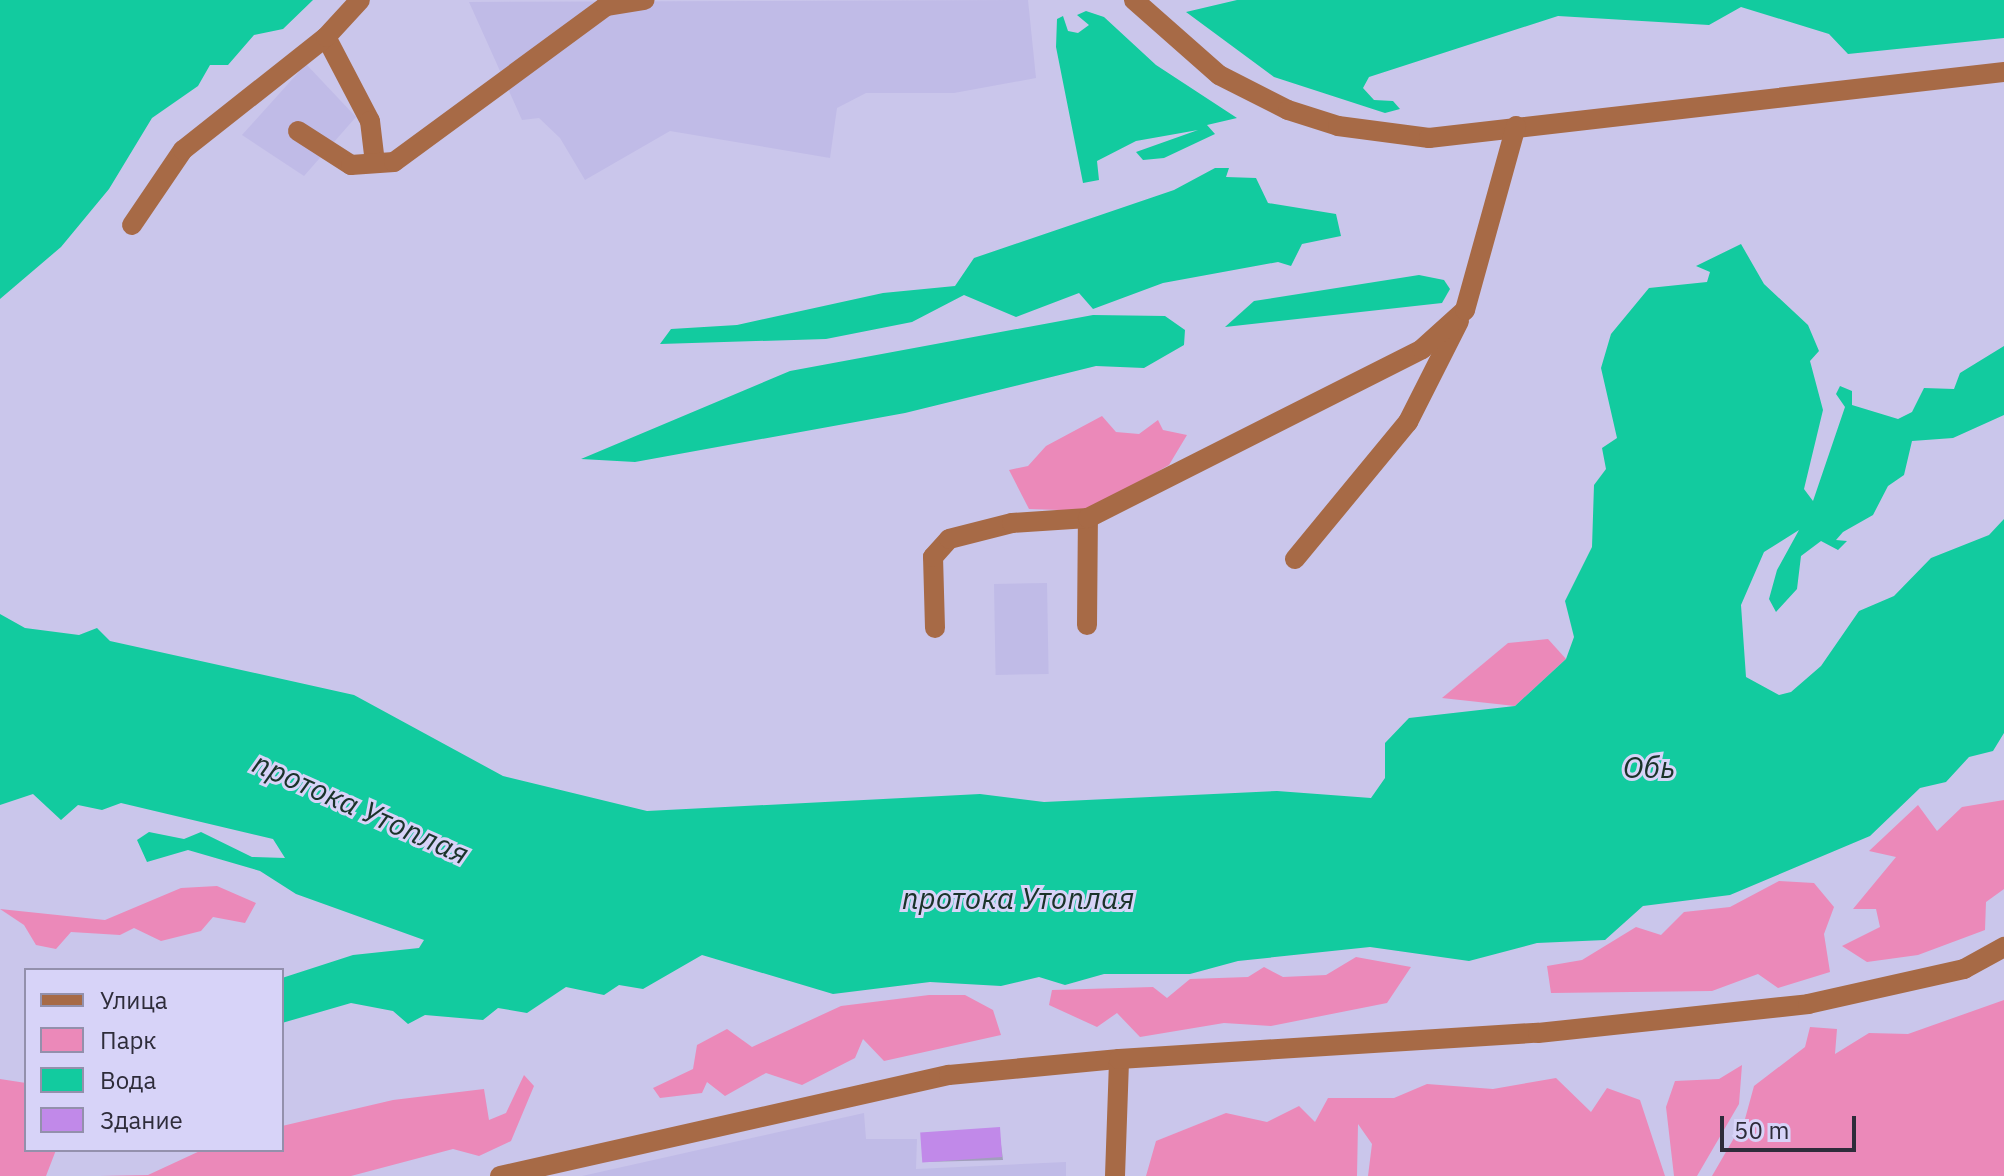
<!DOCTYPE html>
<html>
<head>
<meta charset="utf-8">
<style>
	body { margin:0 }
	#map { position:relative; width:2004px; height:1176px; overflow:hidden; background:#cac6eb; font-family:"IBM Plex Sans",sans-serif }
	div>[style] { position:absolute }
	.built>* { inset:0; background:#c0bbe7; transform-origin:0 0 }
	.green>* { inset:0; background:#eb89b9 }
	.water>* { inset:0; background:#12cb9f }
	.shadow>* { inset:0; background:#0003 }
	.building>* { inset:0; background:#c189e9; transform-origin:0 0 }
	.minor>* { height:20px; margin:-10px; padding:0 10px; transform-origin:10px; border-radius:10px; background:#a76a46 }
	span { translate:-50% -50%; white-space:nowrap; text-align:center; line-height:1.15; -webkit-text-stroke:6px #d7d3f8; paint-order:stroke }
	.water-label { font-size:30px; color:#1a332a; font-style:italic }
	.legend { position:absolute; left:24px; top:968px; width:260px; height:184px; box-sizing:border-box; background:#d7d3f8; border:2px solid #9390ac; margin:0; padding:10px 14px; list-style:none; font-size:24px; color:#2e2c3a }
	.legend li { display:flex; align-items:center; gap:16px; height:40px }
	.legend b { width:40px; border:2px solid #9390ac }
	.scale { position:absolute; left:1720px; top:1116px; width:136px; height:36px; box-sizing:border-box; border:4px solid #2e2c3a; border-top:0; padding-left:10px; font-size:24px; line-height:28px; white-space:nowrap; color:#2e2c3a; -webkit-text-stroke:6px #d7d3f8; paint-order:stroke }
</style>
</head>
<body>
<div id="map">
	<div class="built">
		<i style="clip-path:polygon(1028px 0,1036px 78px,954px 93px,866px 93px,837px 108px,830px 158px,670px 131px,585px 180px,560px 138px,539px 118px,522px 120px,469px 2px)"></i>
		<i style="clip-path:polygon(306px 64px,356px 117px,304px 176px,242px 135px)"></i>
		<i style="left:1047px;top:583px;width:91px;height:53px;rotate:89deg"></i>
		<i style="clip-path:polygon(864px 1113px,866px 1139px,917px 1139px,916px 1169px,1066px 1162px,1066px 1176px,582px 1176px)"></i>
	</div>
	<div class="green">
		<i style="clip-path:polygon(1102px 416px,1116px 432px,1139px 434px,1158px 420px,1163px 430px,1187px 435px,1169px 465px,1089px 511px,1029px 509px,1009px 470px,1028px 466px,1046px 446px)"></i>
		<i style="clip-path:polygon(1548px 639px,1566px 659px,1515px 706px,1442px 698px,1508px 643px)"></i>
		<i style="clip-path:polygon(2004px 800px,2004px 889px,1986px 902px,1985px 930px,1918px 955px,1867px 962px,1842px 946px,1880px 927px,1876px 909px,1853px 909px,1896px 857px,1869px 851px,1918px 805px,1937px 831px,1962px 807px)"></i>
		<i style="clip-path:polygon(1779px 881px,1814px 883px,1834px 907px,1824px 934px,1830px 972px,1778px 988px,1758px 974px,1712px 991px,1551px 993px,1547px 966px,1582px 960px,1636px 927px,1661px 935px,1684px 912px,1730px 907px)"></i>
		<i style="clip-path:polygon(217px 886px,256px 903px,245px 923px,213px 917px,201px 931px,161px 941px,134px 928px,120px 935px,71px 932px,56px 949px,36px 945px,24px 925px,0 909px,105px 920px,181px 888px)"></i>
		<i style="clip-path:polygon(1356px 957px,1411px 967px,1387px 1003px,1271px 1026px,1224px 1023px,1140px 1037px,1117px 1013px,1097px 1027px,1049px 1005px,1052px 990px,1153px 987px,1167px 998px,1190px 979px,1248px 977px,1264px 967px,1283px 977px,1326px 975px)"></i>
		<i style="clip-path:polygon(929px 995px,965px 995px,993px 1010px,1001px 1035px,884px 1061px,863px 1039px,855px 1058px,802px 1085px,766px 1073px,725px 1096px,707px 1082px,702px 1093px,660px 1098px,653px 1088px,693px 1069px,697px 1045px,727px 1029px,752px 1047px,841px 1006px)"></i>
		<i style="clip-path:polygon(2004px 1000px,2004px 1176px,1712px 1176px,1745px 1119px,1754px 1086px,1805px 1047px,1810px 1027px,1837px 1029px,1835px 1054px,1869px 1033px,1908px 1034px)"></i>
		<i style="clip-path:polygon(1742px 1065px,1739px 1104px,1697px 1176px,1674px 1176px,1666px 1107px,1675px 1081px,1719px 1079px)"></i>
		<i style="clip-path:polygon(524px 1075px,534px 1086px,511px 1141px,479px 1156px,453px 1149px,351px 1176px,100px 1176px,148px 1175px,202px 1150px,282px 1150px,282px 1126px,393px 1100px,484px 1089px,489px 1120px,506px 1113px)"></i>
		<i style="clip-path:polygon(1556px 1078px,1591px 1112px,1607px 1088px,1640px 1100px,1665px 1176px,1368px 1176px,1372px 1144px,1358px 1124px,1357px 1176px,1146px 1176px,1156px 1141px,1226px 1113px,1267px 1122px,1299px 1106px,1315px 1122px,1328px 1098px,1394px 1098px,1427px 1084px,1493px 1089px)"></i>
		<i style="clip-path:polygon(0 1079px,26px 1083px,26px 1150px,56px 1150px,46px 1176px,0 1176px)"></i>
	</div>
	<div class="water">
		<i style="clip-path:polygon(0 0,313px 0,283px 29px,254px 35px,228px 65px,210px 65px,198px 86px,152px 118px,109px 189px,61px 247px,0 299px)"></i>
		<i style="clip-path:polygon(1237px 0,2004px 0,2004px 38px,1848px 54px,1829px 34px,1741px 7px,1709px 25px,1558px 16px,1369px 77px,1363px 88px,1374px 100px,1393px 101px,1400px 109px,1385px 113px,1274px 77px,1186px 12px)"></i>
		<i style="clip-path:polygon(1086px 11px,1104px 17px,1156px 65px,1237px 118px,1207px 125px,1215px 134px,1164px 158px,1143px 160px,1136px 152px,1198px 130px,1136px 141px,1097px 161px,1099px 180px,1083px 183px,1056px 47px,1057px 19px,1063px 16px,1068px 31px,1078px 33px,1089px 25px,1077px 15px)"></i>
		<i style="clip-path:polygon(1215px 168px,1229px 168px,1226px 177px,1256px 178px,1268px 203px,1336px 214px,1341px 236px,1302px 244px,1291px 266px,1278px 262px,1163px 283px,1093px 309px,1079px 293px,1016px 317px,964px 295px,912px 322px,826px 339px,660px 344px,671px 329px,737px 325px,883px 293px,955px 286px,974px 258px,1174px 190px)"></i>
		<i style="clip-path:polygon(1741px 244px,1764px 284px,1808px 325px,1819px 351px,1810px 361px,1823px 410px,1804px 489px,1813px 501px,1845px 407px,1836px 394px,1840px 386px,1852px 391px,1852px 405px,1898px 419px,1912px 412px,1924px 388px,1954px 389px,1960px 373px,2004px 346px,2004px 415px,1953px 438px,1912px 441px,1904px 475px,1888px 486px,1873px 515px,1843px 532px,1836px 540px,1847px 541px,1838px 550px,1821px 541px,1801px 556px,1797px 589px,1776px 612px,1769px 599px,1777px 570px,1799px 530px,1764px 552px,1741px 605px,1746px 677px,1779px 695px,1791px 692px,1821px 666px,1859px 611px,1894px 596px,1931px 558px,1989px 535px,2004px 519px,2004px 733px,1993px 751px,1969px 757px,1946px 782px,1920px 788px,1870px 836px,1730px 895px,1643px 906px,1605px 940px,1537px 943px,1469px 961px,1370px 947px,1238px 961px,1190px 974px,1104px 974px,1065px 985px,1039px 977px,1001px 986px,930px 982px,833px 994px,702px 955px,643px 989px,619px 985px,604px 995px,566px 987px,527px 1013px,498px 1008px,483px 1020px,425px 1015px,408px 1024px,393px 1011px,351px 1003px,282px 1023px,282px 978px,353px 955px,419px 948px,424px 940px,296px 894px,260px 871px,188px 850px,147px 862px,137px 840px,149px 832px,184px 839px,201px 832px,252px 857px,285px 858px,273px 839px,121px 803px,102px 810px,78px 805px,61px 820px,33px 794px,0 805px,0 614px,25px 628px,79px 635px,97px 628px,110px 641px,354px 695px,503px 776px,647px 811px,980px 794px,1044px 802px,1277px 791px,1371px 798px,1385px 778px,1385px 743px,1409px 718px,1515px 706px,1566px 659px,1574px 637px,1565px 601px,1592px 547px,1594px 485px,1606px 469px,1602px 448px,1617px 438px,1601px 368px,1611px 334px,1649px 288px,1707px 282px,1710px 272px,1696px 266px)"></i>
		<i style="clip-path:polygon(1419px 275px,1444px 280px,1450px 289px,1442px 303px,1225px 327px,1254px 301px)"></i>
		<i style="clip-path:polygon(1093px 315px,1165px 316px,1185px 330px,1184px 345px,1144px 368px,1096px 366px,905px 413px,635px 462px,581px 459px,790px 371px)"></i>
	</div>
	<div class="shadow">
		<i style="clip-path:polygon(999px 1129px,1003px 1160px,924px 1162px)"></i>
	</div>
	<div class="building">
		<i style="left:1000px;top:1127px;width:30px;height:80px;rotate:86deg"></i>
	</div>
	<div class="minor">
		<i style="left:1134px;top:0;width:113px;rotate:41.4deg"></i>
		<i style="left:1219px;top:75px;width:77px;rotate:26.9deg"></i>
		<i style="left:1288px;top:110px;width:52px;rotate:17.7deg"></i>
		<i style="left:1338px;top:126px;width:92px;rotate:7.5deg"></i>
		<i style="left:1429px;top:138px;width:579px;rotate:-6.55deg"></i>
		<i style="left:326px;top:37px;width:95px;rotate:62.4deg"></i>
		<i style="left:370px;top:121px;width:42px;rotate:83.2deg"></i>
		<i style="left:298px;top:131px;width:63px;rotate:32.7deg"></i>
		<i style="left:351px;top:165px;width:43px;rotate:-4deg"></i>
		<i style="left:394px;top:162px;width:263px;rotate:-36.3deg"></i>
		<i style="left:606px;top:6px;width:39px;rotate:-9deg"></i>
		<i style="left:132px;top:225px;width:91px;rotate:-55.8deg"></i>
		<i style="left:183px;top:150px;width:182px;rotate:-38.3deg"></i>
		<i style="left:326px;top:37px;width:50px;rotate:-47.4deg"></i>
		<i style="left:1295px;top:559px;width:178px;rotate:-50.5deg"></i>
		<i style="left:1408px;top:422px;width:113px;rotate:-63.2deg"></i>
		<i style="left:1087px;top:625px;width:107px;rotate:-89.5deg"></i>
		<i style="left:935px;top:628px;width:71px;rotate:-91.6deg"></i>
		<i style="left:933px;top:557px;width:24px;rotate:-48deg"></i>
		<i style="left:949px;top:539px;width:65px;rotate:-14.3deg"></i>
		<i style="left:1012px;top:523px;width:76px;rotate:-3.8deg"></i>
		<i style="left:1088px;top:518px;width:374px;rotate:-26.8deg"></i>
		<i style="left:1422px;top:349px;width:58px;rotate:-42.2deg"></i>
		<i style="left:1465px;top:310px;width:191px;rotate:-74.5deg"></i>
		<i style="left:500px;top:1176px;width:460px;rotate:-12.7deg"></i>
		<i style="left:949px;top:1075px;width:171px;rotate:-5.4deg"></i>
		<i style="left:1115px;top:1176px;width:117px;rotate:-88deg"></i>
		<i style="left:1119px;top:1059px;width:420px;rotate:-3.6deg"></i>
		<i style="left:1538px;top:1033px;width:272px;rotate:-6.1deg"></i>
		<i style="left:1808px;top:1004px;width:160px;rotate:-12.6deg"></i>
		<i style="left:1964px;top:969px;width:46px;rotate:-28.8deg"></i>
	</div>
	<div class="water-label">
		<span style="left:1649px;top:767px">Обь</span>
		<span style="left:361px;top:808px;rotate:24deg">протока Утоплая</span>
		<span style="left:1018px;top:898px">протока Утоплая</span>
	</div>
	<ul class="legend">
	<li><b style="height:10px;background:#a76a46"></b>Улица</li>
	<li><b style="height:22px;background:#eb89b9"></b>Парк</li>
	<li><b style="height:22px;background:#12cb9f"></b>Вода</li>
	<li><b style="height:22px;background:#c189e9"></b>Здание</li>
	</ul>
	<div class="scale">50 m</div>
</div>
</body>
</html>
